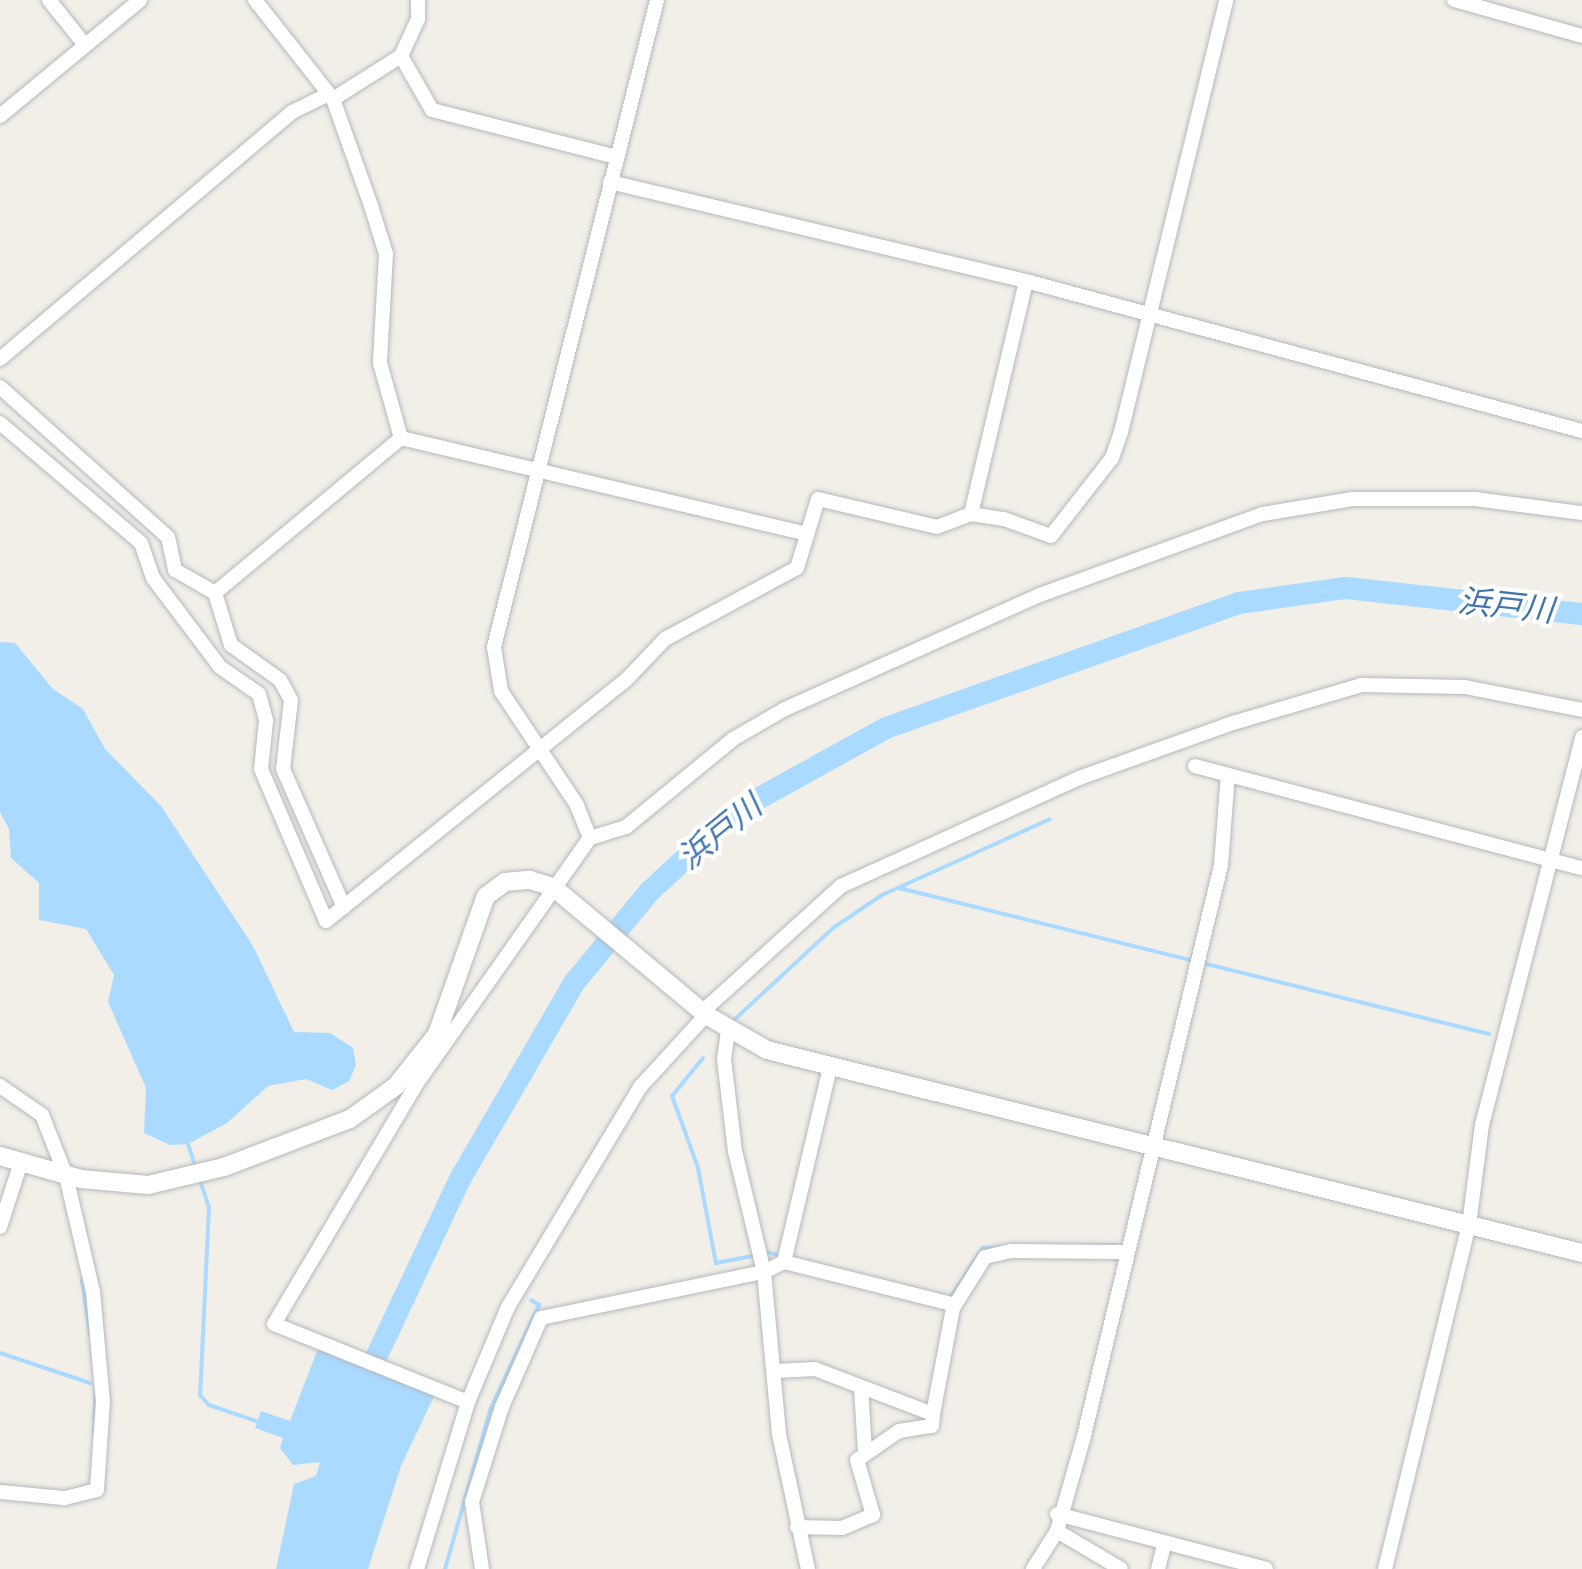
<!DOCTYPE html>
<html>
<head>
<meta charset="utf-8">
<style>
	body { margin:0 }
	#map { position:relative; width:1582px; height:1569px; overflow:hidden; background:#f1efe8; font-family:Inter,"Noto Sans JP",sans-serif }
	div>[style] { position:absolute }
	.water>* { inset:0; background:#aadaff }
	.stream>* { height:4px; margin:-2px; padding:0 2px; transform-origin:2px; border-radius:2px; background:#aadaff }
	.river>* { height:22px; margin:-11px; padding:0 11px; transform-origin:11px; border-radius:11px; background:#aadaff }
	.roads { filter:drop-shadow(0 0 2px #b5b8bc) drop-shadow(0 0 2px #b5b8bc) }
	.minor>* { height:14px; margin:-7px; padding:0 7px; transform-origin:7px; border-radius:7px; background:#fff }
	.tertiary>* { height:18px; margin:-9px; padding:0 9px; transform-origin:9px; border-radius:9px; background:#fff }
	span { translate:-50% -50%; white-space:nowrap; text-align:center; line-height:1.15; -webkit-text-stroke:8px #fff; paint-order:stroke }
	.water-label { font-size:32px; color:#4174aa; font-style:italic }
</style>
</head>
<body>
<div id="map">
	<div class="water">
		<i style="clip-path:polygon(0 642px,15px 643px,53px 689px,83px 709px,105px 749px,161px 806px,253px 946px,294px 1032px,330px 1033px,353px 1048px,356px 1065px,349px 1081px,332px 1090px,306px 1079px,268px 1086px,227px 1123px,188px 1144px,170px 1145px,144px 1133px,146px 1088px,108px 1002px,114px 975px,86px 929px,39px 920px,39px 883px,11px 858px,9px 829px,0 812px)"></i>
		<i style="clip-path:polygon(319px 1346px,436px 1392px,401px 1466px,368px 1569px,276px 1569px,294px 1484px,316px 1476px,320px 1462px,293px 1465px,280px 1448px,283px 1438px,255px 1428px,261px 1411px,290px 1421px)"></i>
	</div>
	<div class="stream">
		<i style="left:899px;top:888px;width:608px;rotate:13.9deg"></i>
		<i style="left:734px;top:1020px;width:135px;rotate:-42.9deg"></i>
		<i style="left:833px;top:928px;width:59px;rotate:-34deg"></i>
		<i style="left:882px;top:895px;width:184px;rotate:-24.3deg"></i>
		<i style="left:703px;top:1058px;width:49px;rotate:129.2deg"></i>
		<i style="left:672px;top:1096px;width:77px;rotate:70.1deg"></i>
		<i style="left:698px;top:1168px;width:97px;rotate:79.3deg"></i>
		<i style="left:716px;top:1263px;width:37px;rotate:-11deg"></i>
		<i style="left:188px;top:1144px;width:25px;rotate:72deg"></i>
		<i style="left:199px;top:1177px;width:32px;rotate:72deg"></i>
		<i style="left:209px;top:1207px;width:188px;rotate:92.7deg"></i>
		<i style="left:200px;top:1395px;width:13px;rotate:48deg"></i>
		<i style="left:209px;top:1405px;width:53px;rotate:18.8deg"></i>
		<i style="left:767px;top:1252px;width:16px;rotate:15deg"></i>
		<i style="left:82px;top:1280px;width:55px;rotate:81.6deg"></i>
		<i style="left:950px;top:1298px;width:60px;rotate:-56.6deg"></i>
		<i style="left:983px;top:1248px;width:131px;rotate:-1.3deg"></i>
		<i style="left:0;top:1353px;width:95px;rotate:18.4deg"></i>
		<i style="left:94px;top:1433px;width:55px;rotate:-87.9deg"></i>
		<i style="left:445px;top:1569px;width:167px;rotate:-74.1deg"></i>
		<i style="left:491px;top:1408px;width:114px;rotate:-65deg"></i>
		<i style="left:539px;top:1305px;width:9px;rotate:-148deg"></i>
	</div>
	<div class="river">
		<i style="left:364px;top:1383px;width:225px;rotate:-64.8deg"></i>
		<i style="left:460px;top:1179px;width:227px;rotate:-59.8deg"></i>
		<i style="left:574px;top:983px;width:118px;rotate:-50.5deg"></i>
		<i style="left:649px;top:892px;width:121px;rotate:-42.7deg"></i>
		<i style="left:738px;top:810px;width:169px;rotate:-29deg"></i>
		<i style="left:886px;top:728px;width:374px;rotate:-19.5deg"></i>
		<i style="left:1239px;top:603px;width:108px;rotate:-8deg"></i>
		<i style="left:1346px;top:588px;width:237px;rotate:6.3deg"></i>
	</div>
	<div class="roads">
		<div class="minor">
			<i style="left:49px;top:0;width:58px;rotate:51.3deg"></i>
			<i style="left:255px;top:0;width:126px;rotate:51.8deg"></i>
			<i style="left:333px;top:99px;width:114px;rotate:70.4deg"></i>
			<i style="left:371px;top:206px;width:50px;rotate:72.6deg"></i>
			<i style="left:386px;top:254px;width:109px;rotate:93.2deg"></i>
			<i style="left:380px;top:363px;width:78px;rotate:74.4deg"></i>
			<i style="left:1454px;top:0;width:133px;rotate:15.7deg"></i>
			<i style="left:401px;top:56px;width:62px;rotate:60.1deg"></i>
			<i style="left:432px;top:110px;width:191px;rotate:14.3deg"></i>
			<i style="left:333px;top:99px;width:80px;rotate:-32.3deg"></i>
			<i style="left:401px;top:56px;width:41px;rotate:-65.3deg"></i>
			<i style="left:418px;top:19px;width:19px;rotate:-90deg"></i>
			<i style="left:0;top:116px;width:182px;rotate:-39.6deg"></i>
			<i style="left:610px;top:182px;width:428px;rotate:13.4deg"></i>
			<i style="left:1026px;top:281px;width:576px;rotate:15.1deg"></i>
			<i style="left:0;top:359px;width:382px;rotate:-40.2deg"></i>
			<i style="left:292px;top:112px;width:37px;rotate:-26deg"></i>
			<i style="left:0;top:387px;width:225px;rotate:41.8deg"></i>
			<i style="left:168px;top:537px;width:34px;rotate:78deg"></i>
			<i style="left:175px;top:570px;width:46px;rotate:29.9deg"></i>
			<i style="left:215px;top:593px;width:54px;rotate:72.9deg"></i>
			<i style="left:231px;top:645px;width:60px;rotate:35.5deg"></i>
			<i style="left:280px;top:680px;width:23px;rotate:61deg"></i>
			<i style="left:291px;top:700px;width:69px;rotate:96.6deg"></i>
			<i style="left:283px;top:769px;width:151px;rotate:66.2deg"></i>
			<i style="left:0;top:423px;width:185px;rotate:40.4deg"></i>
			<i style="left:141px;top:543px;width:37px;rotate:71deg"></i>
			<i style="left:153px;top:578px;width:111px;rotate:53deg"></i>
			<i style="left:220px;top:667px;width:47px;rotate:34.7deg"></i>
			<i style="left:259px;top:694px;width:28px;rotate:75deg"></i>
			<i style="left:266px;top:721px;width:48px;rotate:95.9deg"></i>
			<i style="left:261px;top:769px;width:165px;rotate:66.8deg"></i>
			<i style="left:326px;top:921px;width:385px;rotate:-38.8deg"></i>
			<i style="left:626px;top:680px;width:57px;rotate:-46.4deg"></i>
			<i style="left:665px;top:639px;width:150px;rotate:-28.3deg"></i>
			<i style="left:797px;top:568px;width:72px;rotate:-73.1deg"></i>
			<i style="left:818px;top:499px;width:122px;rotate:13.2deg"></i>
			<i style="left:937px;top:527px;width:36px;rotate:-21deg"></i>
			<i style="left:971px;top:514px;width:33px;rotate:9deg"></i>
			<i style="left:1004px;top:519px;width:50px;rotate:19.9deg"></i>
			<i style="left:1051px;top:536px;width:99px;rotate:-52deg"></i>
			<i style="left:1112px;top:458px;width:28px;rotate:-71deg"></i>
			<i style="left:1121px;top:432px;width:445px;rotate:-76.3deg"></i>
			<i style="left:401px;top:438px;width:417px;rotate:13.3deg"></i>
			<i style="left:971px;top:514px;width:239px;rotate:-76.7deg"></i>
			<i style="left:215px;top:593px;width:242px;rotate:-39.8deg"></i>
			<i style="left:1195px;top:766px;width:400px;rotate:14.8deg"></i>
			<i style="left:590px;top:838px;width:38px;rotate:-17deg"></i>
			<i style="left:626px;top:827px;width:139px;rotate:-39.4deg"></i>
			<i style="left:733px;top:739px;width:60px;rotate:-30deg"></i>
			<i style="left:785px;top:709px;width:279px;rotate:-24.1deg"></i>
			<i style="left:1040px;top:595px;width:237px;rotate:-20deg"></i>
			<i style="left:1263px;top:514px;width:91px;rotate:-9.5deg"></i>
			<i style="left:1353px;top:499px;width:122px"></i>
			<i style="left:1475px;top:499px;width:108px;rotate:7.5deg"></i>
			<i style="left:702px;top:1012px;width:188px;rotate:-42.2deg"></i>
			<i style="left:841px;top:886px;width:261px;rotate:-24.4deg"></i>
			<i style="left:1079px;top:778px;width:164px;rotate:-19.7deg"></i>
			<i style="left:1233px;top:723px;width:134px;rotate:-16.5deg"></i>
			<i style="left:1361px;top:685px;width:104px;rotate:1.1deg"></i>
			<i style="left:1465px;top:687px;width:119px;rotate:11.1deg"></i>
			<i style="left:728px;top:1031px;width:28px;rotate:98deg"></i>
			<i style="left:724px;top:1059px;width:93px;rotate:83.2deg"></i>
			<i style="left:735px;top:1151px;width:124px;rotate:76.5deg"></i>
			<i style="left:764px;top:1272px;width:163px;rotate:84.7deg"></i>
			<i style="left:779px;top:1434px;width:138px;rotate:77.9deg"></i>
			<i style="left:0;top:1086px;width:51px;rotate:34.6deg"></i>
			<i style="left:42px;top:1115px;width:66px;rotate:68.5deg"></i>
			<i style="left:66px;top:1176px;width:119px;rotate:76.9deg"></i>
			<i style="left:93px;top:1292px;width:109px;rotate:84.8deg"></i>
			<i style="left:103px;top:1401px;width:89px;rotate:93.9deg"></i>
			<i style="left:97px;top:1490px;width:34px;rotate:166deg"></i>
			<i style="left:64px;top:1498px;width:64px;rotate:-174.6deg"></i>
			<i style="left:0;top:1227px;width:68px;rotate:-72.1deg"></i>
			<i style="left:784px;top:1262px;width:176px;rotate:14.1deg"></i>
			<i style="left:776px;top:1371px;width:39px;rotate:-3deg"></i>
			<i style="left:815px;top:1369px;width:126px;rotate:20.9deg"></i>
			<i style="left:933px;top:1414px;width:108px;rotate:-79.3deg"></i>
			<i style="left:953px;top:1308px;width:60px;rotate:-57.9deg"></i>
			<i style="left:985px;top:1257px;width:27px;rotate:-13deg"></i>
			<i style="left:1011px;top:1251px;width:113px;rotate:0.5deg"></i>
			<i style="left:861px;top:1387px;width:66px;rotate:86.5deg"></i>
			<i style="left:468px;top:1402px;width:209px;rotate:-158.1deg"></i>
			<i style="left:274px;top:1324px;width:280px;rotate:-59.3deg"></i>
			<i style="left:417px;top:1083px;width:300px;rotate:-54.8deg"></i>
			<i style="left:590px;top:838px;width:35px;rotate:-112deg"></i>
			<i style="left:577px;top:805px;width:137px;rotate:-123.7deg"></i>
			<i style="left:501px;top:691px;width:45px;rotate:-99deg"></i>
			<i style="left:494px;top:647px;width:667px;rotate:-75.86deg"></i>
			<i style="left:1057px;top:1514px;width:216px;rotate:14.7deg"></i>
			<i style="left:797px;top:1527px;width:45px;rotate:1.3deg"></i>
			<i style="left:842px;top:1528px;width:34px;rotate:-23deg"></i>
			<i style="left:873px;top:1515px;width:57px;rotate:-106.2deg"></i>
			<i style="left:857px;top:1460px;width:51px;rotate:-34.6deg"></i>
			<i style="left:899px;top:1431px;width:33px;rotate:-9deg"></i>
			<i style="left:932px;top:1426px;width:12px;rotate:-85deg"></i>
			<i style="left:1057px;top:1531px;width:74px;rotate:30.7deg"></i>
			<i style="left:417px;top:1569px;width:175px;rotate:-73deg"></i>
			<i style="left:468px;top:1402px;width:103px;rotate:-67.2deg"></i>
			<i style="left:508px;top:1307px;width:258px;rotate:-59deg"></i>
			<i style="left:641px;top:1086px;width:96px;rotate:-47.5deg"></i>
			<i style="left:482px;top:1569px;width:68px;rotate:-98.5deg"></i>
			<i style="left:472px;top:1502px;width:100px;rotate:-72.5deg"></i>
			<i style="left:502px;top:1407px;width:97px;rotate:-66.3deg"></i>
			<i style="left:541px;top:1318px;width:228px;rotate:-11.7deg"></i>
			<i style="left:764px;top:1272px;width:22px;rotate:-27deg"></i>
			<i style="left:784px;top:1262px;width:200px;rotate:-76.7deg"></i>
			<i style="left:1033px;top:1569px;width:45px;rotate:-57.7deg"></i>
			<i style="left:1057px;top:1531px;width:95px;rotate:-74.1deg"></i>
			<i style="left:1083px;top:1440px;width:591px;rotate:-76.5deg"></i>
			<i style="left:1221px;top:865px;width:90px;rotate:-85.6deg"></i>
			<i style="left:1158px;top:1569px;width:25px;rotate:-76deg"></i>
			<i style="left:1385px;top:1569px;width:354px;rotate:-76.3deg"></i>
			<i style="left:1469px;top:1225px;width:101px;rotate:-82.6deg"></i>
			<i style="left:1482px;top:1125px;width:401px;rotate:-75.5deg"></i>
		</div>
		<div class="tertiary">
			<i style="left:0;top:1156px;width:84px;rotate:15.9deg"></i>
			<i style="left:81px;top:1179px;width:67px;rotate:5.1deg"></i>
			<i style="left:148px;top:1185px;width:78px;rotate:-13.3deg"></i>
			<i style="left:224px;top:1167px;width:135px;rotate:-20.9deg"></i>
			<i style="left:350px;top:1119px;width:57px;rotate:-35.7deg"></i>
			<i style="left:396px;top:1086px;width:66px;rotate:-51.7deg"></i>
			<i style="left:437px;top:1034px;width:146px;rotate:-70.5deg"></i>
			<i style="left:486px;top:896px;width:24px;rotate:-36deg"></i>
			<i style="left:505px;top:882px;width:25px;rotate:-5deg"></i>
			<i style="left:530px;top:880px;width:24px;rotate:17deg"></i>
			<i style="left:553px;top:887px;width:199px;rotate:39.9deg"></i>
			<i style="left:706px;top:1015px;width:70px;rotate:29.8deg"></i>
			<i style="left:767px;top:1050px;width:840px;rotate:13.99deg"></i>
		</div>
	</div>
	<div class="water-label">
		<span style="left:1506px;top:606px;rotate:6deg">浜戸川</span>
		<span style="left:720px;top:832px;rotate:-39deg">浜戸川</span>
	</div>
</div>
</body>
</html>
